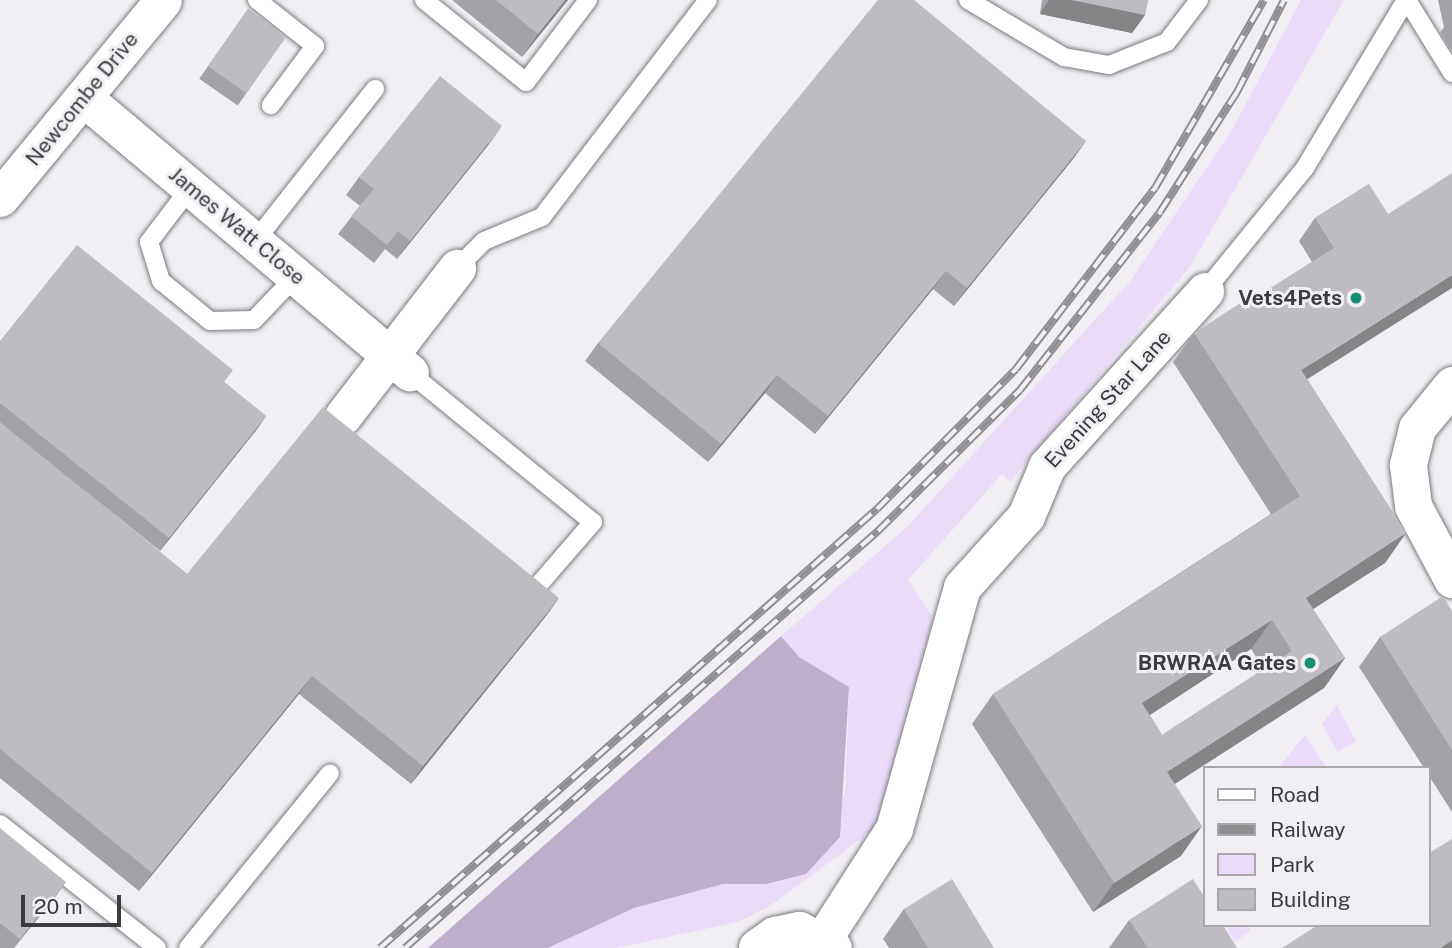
<!DOCTYPE html>
<html>
<head>
<meta charset="utf-8">
<style>
	body { margin:0 }
	#map { position:relative; width:1452px; height:948px; overflow:hidden; background:#f2eff4; font-family:"Public Sans",sans-serif }
	div>[style] { position:absolute }
	.green>* { inset:0; background:#eadcf8 }
	.forest>* { inset:0; background:#bdafcb }
	.roads { filter:drop-shadow(0 0 2px #7c7a7f) drop-shadow(0 0 2px #7c7a7f) }
	.lane>* { height:18px; margin:-9px; padding:0 9px; transform-origin:9px; border-radius:9px; background:#fff }
	.street>* { height:37px; margin:-18.5px; padding:0 18.5px; transform-origin:18.5px; border-radius:18.5px; background:#fff }
	.secondary>* { height:38px; margin:-19px; padding:0 19px; transform-origin:19px; border-radius:19px; background:#fff }
	.rail>* { height:8px; margin-top:-4px; transform-origin:0; background:repeating-linear-gradient(90deg,#f2eff4 0 16px,#908e91 0 32px); box-sizing:border-box; border-block:2px solid #908e91 }
	.wall>* { inset:0; background:#a3a2a6; transform-origin:0 0 }
	.shaded-wall>* { inset:0; background:#858487 }
	.building>* { inset:0; background:#bebcc1; transform-origin:0 0 }
	.dots>* { width:19px; height:19px; translate:-50% -50%; box-sizing:border-box; border:4px solid #f2eff4; border-radius:50% }
	span { translate:-50% -50%; white-space:nowrap; text-align:center; line-height:1.15; -webkit-text-stroke:6px #f2eff4; paint-order:stroke }
	.street-label { font-size:21px; color:#3c3b3d }
	.poi-label { font-size:21px; color:#3c3b3d; font-weight:700 }
	.right { translate:-100% -50%; text-align:right }
	.legend { position:absolute; left:1203px; top:766px; width:228px; height:161px; box-sizing:border-box; background:#f2eff4; border:2px solid #a9a7ab; margin:0; padding:9px 12px; list-style:none; font-size:21px; color:#3c3b3d }
	.legend li { display:flex; align-items:center; gap:14px; height:35px }
	.legend b { width:35px; border:2px solid #a9a7ab }
	.scale { position:absolute; left:21px; top:895px; width:100px; height:32px; box-sizing:border-box; border:4px solid #3c3b3d; border-top:0; padding-left:9px; font-size:21px; line-height:24px; white-space:nowrap; color:#3c3b3d; -webkit-text-stroke:5px #f2eff4; paint-order:stroke }
</style>
</head>
<body>
<div id="map">
	<div class="green">
		<i style="clip-path:polygon(1301px 0,1344px 0,1190px 267px,1010px 482px,1002px 474px,908px 580px,933px 618px,877px 827px,770px 906px,738px 922px,616px 948px,548px 948px,633px 908px,723px 884px,766px 884px,845px 796px,849px 687px,799px 657px,781px 636px,906px 528px,1131px 280px,1233px 128px)"></i>
		<i style="clip-path:polygon(1337px 705px,1356px 741px,1338px 752px,1322px 724px)"></i>
		<i style="clip-path:polygon(1305px 735px,1327px 768px,1278px 768px)"></i>
		<i style="clip-path:polygon(1225px 925px,1249px 925px,1251px 930px,1235px 942px)"></i>
	</div>
	<div class="forest">
		<i style="clip-path:polygon(781px 636px,799px 657px,849px 687px,840px 837px,806px 874px,766px 884px,723px 884px,634px 908px,548px 948px,428px 948px)"></i>
	</div>
	<div class="roads">
		<div class="lane">
			<i style="left:257px;top:0;width:74px;rotate:38.4deg"></i>
			<i style="left:315px;top:46px;width:74px;rotate:126.7deg"></i>
			<i style="left:424px;top:0;width:131px;rotate:38.8deg"></i>
			<i style="left:526px;top:82px;width:103px;rotate:-52.9deg"></i>
			<i style="left:968px;top:0;width:112px;rotate:30.7deg"></i>
			<i style="left:1064px;top:57px;width:46px;rotate:10.1deg"></i>
			<i style="left:1109px;top:65px;width:62px;rotate:-21.6deg"></i>
			<i style="left:1167px;top:42px;width:53px;rotate:-52.7deg"></i>
			<i style="left:1407px;top:0;width:86px;rotate:58.3deg"></i>
			<i style="left:190px;top:188px;width:68px;rotate:127.2deg"></i>
			<i style="left:149px;top:242px;width:41px;rotate:72.9deg"></i>
			<i style="left:161px;top:281px;width:63px;rotate:39.2deg"></i>
			<i style="left:210px;top:321px;width:44px;rotate:-1.3deg"></i>
			<i style="left:254px;top:320px;width:61px;rotate:-46.3deg"></i>
			<i style="left:255px;top:241px;width:194px;rotate:-51.7deg"></i>
			<i style="left:457px;top:268px;width:38px;rotate:-45deg"></i>
			<i style="left:484px;top:241px;width:63px;rotate:-22.5deg"></i>
			<i style="left:542px;top:217px;width:273px;rotate:-52.6deg"></i>
			<i style="left:1205px;top:291px;width:159px;rotate:-50.9deg"></i>
			<i style="left:1305px;top:168px;width:196px;rotate:-59deg"></i>
			<i style="left:410px;top:373px;width:236px;rotate:39.2deg"></i>
			<i style="left:593px;top:522px;width:90px;rotate:130.9deg"></i>
			<i style="left:0;top:824px;width:200px;rotate:38.3deg"></i>
			<i style="left:188px;top:948px;width:225px;rotate:-50.9deg"></i>
		</div>
		<div class="street">
			<i style="left:84px;top:98px;width:426px;rotate:40.1deg"></i>
			<i style="left:0;top:198px;width:256px;rotate:-50.5deg"></i>
			<i style="left:1452px;top:385px;width:55px;rotate:129.1deg"></i>
			<i style="left:1417px;top:428px;width:38px;rotate:104deg"></i>
			<i style="left:1408px;top:465px;width:41px;rotate:83deg"></i>
			<i style="left:1413px;top:506px;width:83px;rotate:61.9deg"></i>
			<i style="left:343px;top:416px;width:187px;rotate:-52.4deg"></i>
			<i style="left:823px;top:939px;width:131px;rotate:-57.2deg"></i>
			<i style="left:894px;top:829px;width:251px;rotate:-74.3deg"></i>
			<i style="left:962px;top:587px;width:96px;rotate:-48deg"></i>
			<i style="left:1026px;top:516px;width:54px;rotate:-67.2deg"></i>
			<i style="left:1047px;top:466px;width:236px;rotate:-47.9deg"></i>
		</div>
		<div class="secondary">
			<i style="left:758px;top:948px;width:21px;rotate:-35deg"></i>
			<i style="left:775px;top:936px;width:25px;rotate:-12deg"></i>
			<i style="left:799px;top:931px;width:38px;rotate:27deg"></i>
		</div>
	</div>
	<div class="rail">
		<i style="left:380px;top:948px;width:663px;rotate:-41.45deg"></i>
		<i style="left:877px;top:509px;width:197px;rotate:-45.2deg"></i>
		<i style="left:1016px;top:369px;width:228px;rotate:-52.5deg"></i>
		<i style="left:1155px;top:188px;width:217px;rotate:-59.9deg"></i>
		<i style="left:405px;top:948px;width:631px;rotate:-41.4deg"></i>
		<i style="left:878px;top:531px;width:200px;rotate:-44.8deg"></i>
		<i style="left:1020px;top:390px;width:226px;rotate:-51.8deg"></i>
		<i style="left:1160px;top:212px;width:143px;rotate:-57.3deg"></i>
		<i style="left:1237px;top:92px;width:103px;rotate:-62.9deg"></i>
	</div>
	<div class="wall">
		<i style="clip-path:polygon(452px 0,568px 0,522px 57px)"></i>
		<i style="clip-path:polygon(1042px 0,1148px 0,1145px 15px,1132px 33px,1040px 14px)"></i>
		<i style="clip-path:polygon(1438px 0,1452px 0,1452px 52px,1440px 33px,1444px 27px)"></i>
		<i style="left:248px;top:9px;width:47px;height:85px;rotate:35deg"></i>
		<i style="clip-path:polygon(1086px 141px,1073px 159px,954px 306px,933px 289px,815px 434px,765px 393px,708px 462px,585px 361px,598px 343px)"></i>
		<i style="clip-path:polygon(489px 144px,397px 259px,385px 249px,374px 263px,338px 234px,360px 206px,346px 195px,359px 177px)"></i>
		<i style="clip-path:polygon(evenodd,1369px 184px,1307px 379px,1406px 533px,1385px 563px,1313px 609px,1345px 658px,1324px 688px,1175px 784px,1181px 856px,1093px 912px,972px 724px,993px 694px,1271px 514px,1173px 362px,1194px 333px,1255px 298px,1312px 262px,1299px 241px,1315px 218px,1369px 184px,1251px 649px,1264px 669px,1162px 735px,1150px 715px,1251px 649px)"></i>
		<i style="clip-path:polygon(0 341px,224px 382px,266px 416px,160px 551px,63px 473px,187px 574px,559px 598px,546px 616px,411px 784px,299px 694px,139px 891px,0 778px)"></i>
		<i style="clip-path:polygon(1452px 611px,1452px 812px,1429px 776px,1429px 768px,1424px 768px,1359px 667px,1380px 637px)"></i>
		<i style="clip-path:polygon(0 828px,53px 900px,14px 948px,0 948px)"></i>
		<i style="clip-path:polygon(904px 909px,994px 948px,889px 948px,883px 939px)"></i>
		<i style="clip-path:polygon(1129px 920px,1237px 948px,1109px 948px)"></i>
	</div>
	<div class="shaded-wall">
		<i style="clip-path:polygon(565px 0,568px 0,522px 57px,538px 34px)"></i>
		<i style="clip-path:polygon(1049px 0,1072px 0,1145px 15px,1132px 33px,1040px 14px)"></i>
		<i style="clip-path:polygon(502px 126px,489px 144px,397px 259px,410px 241px)"></i>
		<i style="clip-path:polygon(1086px 141px,1073px 159px,954px 306px,967px 288px)"></i>
		<i style="clip-path:polygon(946px 271px,933px 289px,815px 434px,828px 416px)"></i>
		<i style="clip-path:polygon(1452px 275px,1452px 288px,1279px 397px,1295px 374px)"></i>
		<i style="clip-path:polygon(777px 375px,765px 393px,708px 462px,721px 444px)"></i>
		<i style="clip-path:polygon(266px 416px,258px 428px,160px 551px,169px 538px)"></i>
		<i style="clip-path:polygon(1406px 533px,1385px 563px,1285px 627px,1306px 598px)"></i>
		<i style="clip-path:polygon(559px 598px,546px 616px,411px 784px,423px 766px)"></i>
		<i style="clip-path:polygon(1272px 620px,1251px 649px,1122px 733px,1142px 703px)"></i>
		<i style="clip-path:polygon(1345px 658px,1324px 688px,1146px 802px,1167px 772px)"></i>
		<i style="clip-path:polygon(312px 676px,299px 694px,139px 891px,152px 873px)"></i>
		<i style="clip-path:polygon(1202px 826px,1181px 856px,1093px 912px,1114px 883px)"></i>
		<i style="clip-path:polygon(66px 882px,53px 900px,13px 948px,20px 939px)"></i>
		<i style="clip-path:polygon(1452px 940px,1452px 948px,1440px 948px)"></i>
	</div>
	<div class="building">
		<i style="clip-path:polygon(496px 0,565px 0,538px 34px)"></i>
		<i style="clip-path:polygon(878px 0,914px 0,1086px 141px,967px 288px,946px 271px,828px 416px,777px 375px,721px 444px,598px 343px)"></i>
		<i style="clip-path:polygon(1072px 0,1148px 0,1145px 15px)"></i>
		<i style="left:248px;top:9px;width:47px;height:70px;rotate:35deg"></i>
		<i style="clip-path:polygon(440px 76px,502px 126px,410px 241px,398px 231px,387px 245px,351px 216px,374px 189px,359px 177px)"></i>
		<i style="clip-path:polygon(1452px 173px,1452px 275px,1301px 370px,1255px 298px,1334px 248px,1315px 218px,1369px 184px,1388px 214px)"></i>
		<i style="clip-path:polygon(77px 245px,233px 370px,224px 382px,266px 416px,169px 538px,0 403px,0 341px)"></i>
		<i style="clip-path:polygon(evenodd,1253px 295px,1406px 533px,1306px 598px,1345px 658px,1167px 772px,1202px 826px,1114px 883px,993px 694px,1300px 496px,1194px 333px,1253px 295px,1272px 620px,1292px 651px,1162px 735px,1142px 703px,1272px 620px)"></i>
		<i style="clip-path:polygon(323px 407px,559px 598px,423px 766px,312px 676px,152px 873px,0 749px,0 422px,187px 574px)"></i>
		<i style="clip-path:polygon(1443px 596px,1452px 611px,1452px 750px,1380px 637px)"></i>
		<i style="clip-path:polygon(0 828px,66px 882px,20px 939px,0 923px)"></i>
		<i style="clip-path:polygon(1452px 839px,1452px 940px,1440px 948px,1282px 948px,1318px 925px,1429px 925px,1429px 853px)"></i>
		<i style="clip-path:polygon(952px 879px,994px 948px,928px 948px,904px 909px)"></i>
		<i style="clip-path:polygon(1193px 879px,1205px 898px,1205px 925px,1223px 925px,1237px 948px,1148px 948px,1129px 920px)"></i>
	</div>
	<div class="dots">
		<i style="left:1356px;top:298px;background:#178e71"></i>
		<i style="left:1310px;top:663px;background:#178e71"></i>
	</div>
	<div class="street-label">
		<span style="left:82px;top:99px;rotate:-51deg">Newcombe Drive</span>
		<span style="left:237px;top:226px;rotate:40deg">James Watt Close</span>
		<span style="left:1108px;top:399px;rotate:-48deg">Evening Star Lane</span>
	</div>
	<div class="poi-label">
		<span class="right" style="left:1342px;top:298px">Vets4Pets</span>
		<span class="right" style="left:1296px;top:663px">BRWRAA Gates</span>
	</div>
	<ul class="legend">
	<li><b style="height:9px;background:#fff"></b>Road</li>
	<li><b style="height:9px;background:#908e91"></b>Railway</li>
	<li><b style="height:19px;background:#eadcf8"></b>Park</li>
	<li><b style="height:19px;background:#bebcc1"></b>Building</li>
	</ul>
	<div class="scale">20 m</div>
</div>
</body>
</html>
